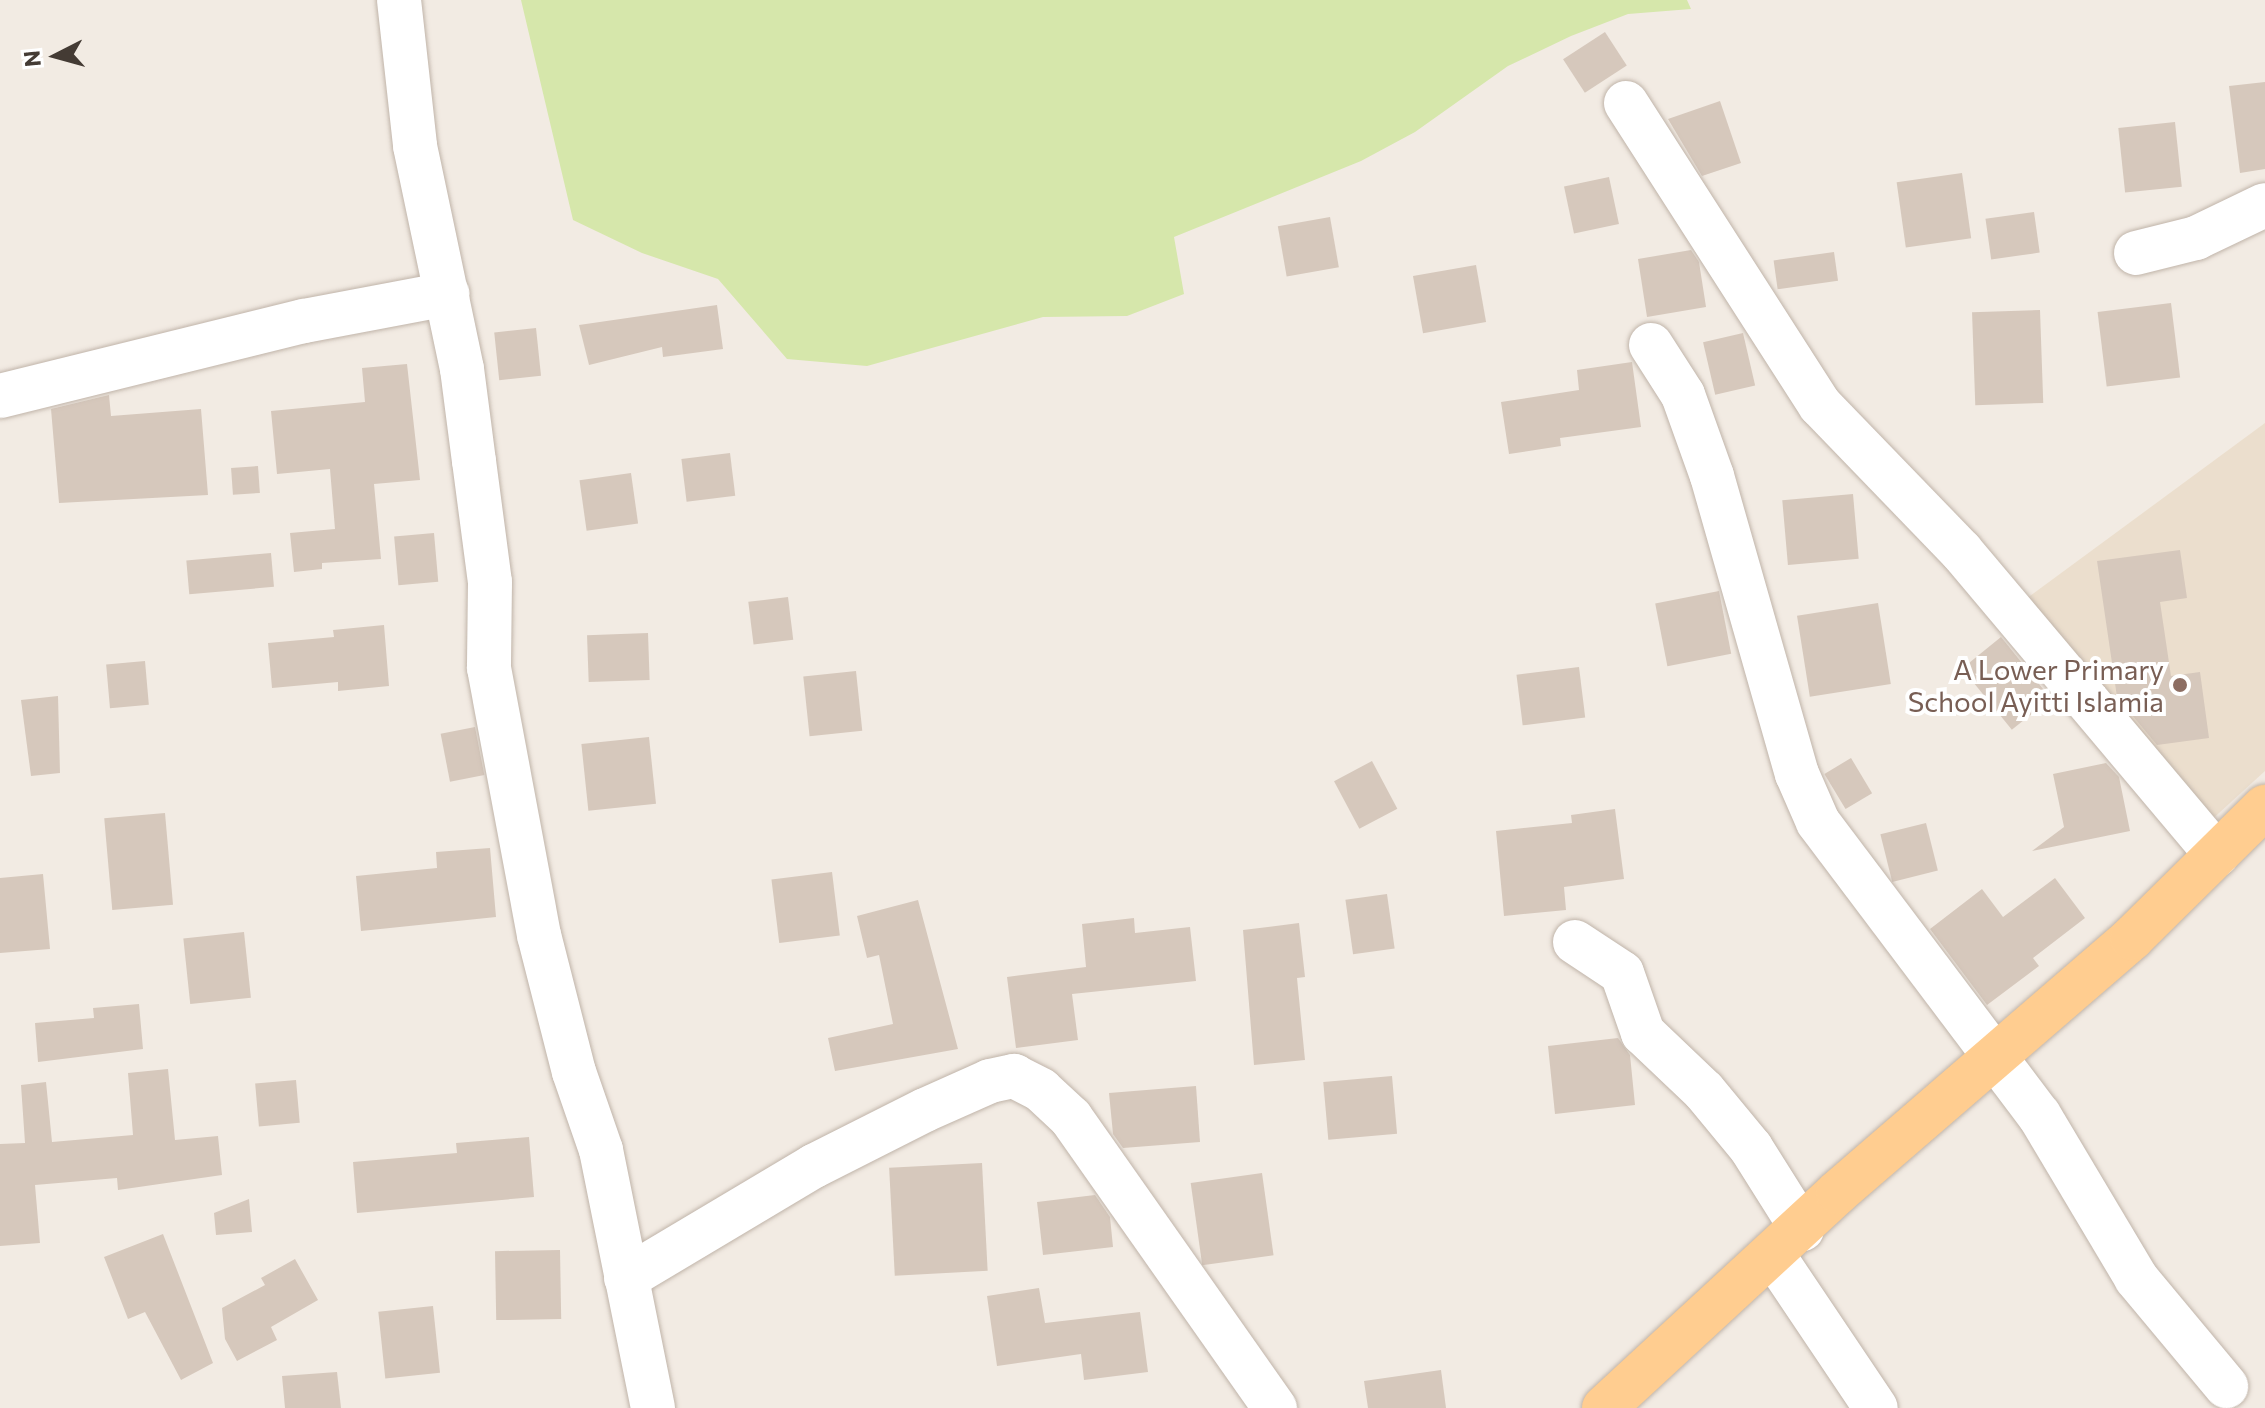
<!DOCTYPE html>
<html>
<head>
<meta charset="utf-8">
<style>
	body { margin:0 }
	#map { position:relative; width:2265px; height:1408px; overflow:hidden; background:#f2ebe3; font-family:Commissioner,sans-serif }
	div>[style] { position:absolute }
	.education>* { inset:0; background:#ebdecd }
	.green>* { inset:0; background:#d6e7ab }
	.building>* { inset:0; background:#d6c8bc; transform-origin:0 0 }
	.roads { filter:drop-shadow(0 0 2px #c0b4a9) drop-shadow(0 0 2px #c0b4a9) }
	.minor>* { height:44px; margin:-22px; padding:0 22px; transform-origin:22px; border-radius:22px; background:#fff }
	.major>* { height:44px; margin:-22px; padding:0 22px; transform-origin:22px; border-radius:22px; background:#ffcd90 }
	.dots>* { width:22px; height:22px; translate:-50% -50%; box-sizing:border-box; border:4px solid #fff; border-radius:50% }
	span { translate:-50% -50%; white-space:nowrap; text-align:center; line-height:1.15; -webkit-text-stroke:8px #fff; paint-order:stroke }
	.education-label { font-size:28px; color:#785e54 }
	.right { translate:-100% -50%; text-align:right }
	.north { position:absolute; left:16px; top:16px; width:80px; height:80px; -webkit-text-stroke:6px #fff; paint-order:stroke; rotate:264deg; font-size:22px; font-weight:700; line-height:32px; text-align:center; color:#443b34 }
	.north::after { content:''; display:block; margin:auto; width:28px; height:36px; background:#443b34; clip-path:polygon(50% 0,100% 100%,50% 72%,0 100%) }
</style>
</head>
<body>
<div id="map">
	<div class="education">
		<i style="clip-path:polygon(2265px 423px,2265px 771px,2207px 824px,2026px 599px)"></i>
	</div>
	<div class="green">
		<i style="clip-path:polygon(521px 0,1687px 0,1691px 9px,1628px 14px,1571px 36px,1508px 66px,1415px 132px,1361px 161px,1174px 237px,1184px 294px,1127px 316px,1043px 317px,867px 366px,787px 359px,718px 279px,642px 253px,573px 220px)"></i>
	</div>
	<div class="building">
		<i style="left:1605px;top:32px;width:40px;height:50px;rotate:57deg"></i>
		<i style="clip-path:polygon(2265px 82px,2265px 169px,2240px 173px,2229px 86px)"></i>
		<i style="clip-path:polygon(1720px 101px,1741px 163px,1702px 176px,1668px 119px)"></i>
		<i style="left:2175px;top:122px;width:65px;height:57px;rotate:84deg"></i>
		<i style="left:1962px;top:173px;width:66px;height:66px;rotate:82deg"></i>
		<i style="left:1609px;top:177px;width:48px;height:46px;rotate:78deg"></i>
		<i style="left:2034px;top:212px;width:41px;height:49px;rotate:82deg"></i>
		<i style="left:1330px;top:217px;width:51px;height:53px;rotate:80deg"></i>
		<i style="clip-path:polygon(1691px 250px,1699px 262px,1706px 307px,1647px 317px,1638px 259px)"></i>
		<i style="left:1834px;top:252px;width:29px;height:61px;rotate:82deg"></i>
		<i style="left:1476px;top:265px;width:58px;height:64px;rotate:80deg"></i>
		<i style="left:2171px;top:303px;width:75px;height:74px;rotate:83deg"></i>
		<i style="clip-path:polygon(717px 305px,723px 349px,663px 357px,662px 347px,589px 365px,579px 325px)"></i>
		<i style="left:2040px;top:310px;width:93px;height:68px;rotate:88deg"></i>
		<i style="left:536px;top:328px;width:48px;height:42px;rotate:84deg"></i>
		<i style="left:1743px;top:333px;width:54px;height:41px;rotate:77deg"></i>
		<i style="clip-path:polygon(1632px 362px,1641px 427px,1560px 438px,1561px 446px,1509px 454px,1501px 402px,1579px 390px,1577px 370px)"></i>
		<i style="clip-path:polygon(407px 364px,420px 480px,374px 484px,381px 559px,322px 563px,322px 569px,294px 572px,290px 533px,335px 529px,330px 469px,277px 474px,271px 411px,365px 402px,362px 368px)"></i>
		<i style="clip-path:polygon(109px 395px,111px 416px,201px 409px,208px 495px,59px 503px,51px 409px)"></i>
		<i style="left:730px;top:453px;width:43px;height:49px;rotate:83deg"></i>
		<i style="left:258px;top:466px;width:27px;height:27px;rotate:86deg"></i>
		<i style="left:631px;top:473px;width:51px;height:52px;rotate:82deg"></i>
		<i style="left:1853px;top:494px;width:65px;height:71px;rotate:85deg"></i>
		<i style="left:434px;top:533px;width:49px;height:40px;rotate:85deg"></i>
		<i style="clip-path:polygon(2180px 550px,2187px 598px,2160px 602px,2171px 676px,2200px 672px,2209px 738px,2157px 745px,2117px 697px,2097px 561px)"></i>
		<i style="left:271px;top:553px;width:34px;height:85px;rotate:85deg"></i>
		<i style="left:1719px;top:591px;width:64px;height:65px;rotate:79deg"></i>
		<i style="left:788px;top:597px;width:43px;height:40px;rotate:83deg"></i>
		<i style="left:1878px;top:603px;width:82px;height:82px;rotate:81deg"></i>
		<i style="clip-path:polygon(384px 625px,389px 686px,338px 691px,338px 682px,272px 688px,268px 643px,334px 637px,333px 630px)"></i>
		<i style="left:648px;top:633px;width:47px;height:61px;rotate:88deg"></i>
		<i style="left:2001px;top:637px;width:79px;height:50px;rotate:51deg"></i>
		<i style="left:145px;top:661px;width:44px;height:39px;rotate:85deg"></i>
		<i style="left:1579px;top:667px;width:51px;height:63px;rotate:83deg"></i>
		<i style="left:856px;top:671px;width:60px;height:53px;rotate:84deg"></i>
		<i style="clip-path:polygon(58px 696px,60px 773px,31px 776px,21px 700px)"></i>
		<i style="left:475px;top:727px;width:49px;height:35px;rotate:79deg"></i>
		<i style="left:649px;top:737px;width:67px;height:68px;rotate:84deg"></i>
		<i style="left:1851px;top:758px;width:41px;height:31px;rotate:59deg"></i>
		<i style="left:1372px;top:761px;width:54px;height:43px;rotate:62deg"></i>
		<i style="clip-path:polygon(2106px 763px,2119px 777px,2130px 831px,2032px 851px,2064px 827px,2053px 774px)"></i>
		<i style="clip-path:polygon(1615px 809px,1624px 879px,1564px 887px,1566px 910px,1504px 916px,1496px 831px,1572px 823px,1571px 815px)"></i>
		<i style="left:165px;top:813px;width:92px;height:61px;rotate:85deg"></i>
		<i style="left:1926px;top:823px;width:49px;height:47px;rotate:76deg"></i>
		<i style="clip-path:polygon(490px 848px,496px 917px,361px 931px,356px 876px,437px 868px,436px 852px)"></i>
		<i style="left:832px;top:872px;width:64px;height:61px;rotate:83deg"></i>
		<i style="clip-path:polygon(43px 874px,50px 949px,0 953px,0 878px)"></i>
		<i style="clip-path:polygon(2055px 878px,2085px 918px,2033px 958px,2039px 966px,1987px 1005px,1930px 929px,1982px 889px,2003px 917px)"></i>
		<i style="left:1387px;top:894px;width:55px;height:42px;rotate:82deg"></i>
		<i style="clip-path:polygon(918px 900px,958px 1049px,835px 1071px,828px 1038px,893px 1024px,879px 955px,867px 958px,857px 916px)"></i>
		<i style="clip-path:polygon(1134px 918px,1135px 933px,1190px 927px,1196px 981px,1072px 994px,1078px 1040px,1016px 1048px,1007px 977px,1086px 967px,1082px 924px)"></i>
		<i style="clip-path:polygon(1299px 923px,1305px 977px,1297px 978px,1305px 1060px,1254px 1065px,1243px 930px)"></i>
		<i style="left:244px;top:932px;width:66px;height:61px;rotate:84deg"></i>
		<i style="clip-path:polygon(139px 1004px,143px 1049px,38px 1062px,35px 1023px,94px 1018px,93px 1008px)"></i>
		<i style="clip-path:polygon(1618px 1038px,1630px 1055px,1635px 1105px,1555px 1114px,1548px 1046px)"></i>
		<i style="clip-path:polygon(168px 1069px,175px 1140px,218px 1136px,222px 1175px,118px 1190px,117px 1178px,35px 1185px,40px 1243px,0 1246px,0 1144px,25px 1143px,21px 1085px,46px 1082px,52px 1142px,133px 1135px,128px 1073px)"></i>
		<i style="left:1392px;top:1076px;width:58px;height:69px;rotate:85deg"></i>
		<i style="left:296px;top:1080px;width:43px;height:41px;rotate:85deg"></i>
		<i style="clip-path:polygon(1196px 1086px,1200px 1142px,1123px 1148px,1113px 1134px,1109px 1093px)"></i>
		<i style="clip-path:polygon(529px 1137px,534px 1197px,357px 1213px,353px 1162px,457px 1153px,456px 1143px)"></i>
		<i style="left:982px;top:1163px;width:108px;height:93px;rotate:87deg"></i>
		<i style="left:1262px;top:1173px;width:83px;height:72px;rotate:82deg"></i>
		<i style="clip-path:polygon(1095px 1195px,1110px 1217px,1113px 1247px,1043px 1255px,1037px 1202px)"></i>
		<i style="clip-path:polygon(249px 1199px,252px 1232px,216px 1235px,214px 1213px)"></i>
		<i style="clip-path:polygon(163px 1234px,213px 1363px,181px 1380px,145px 1312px,128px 1319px,104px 1257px)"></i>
		<i style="left:560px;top:1250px;width:69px;height:65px;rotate:89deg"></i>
		<i style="clip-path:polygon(295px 1259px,318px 1300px,271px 1327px,277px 1340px,237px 1361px,225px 1339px,222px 1308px,265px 1285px,261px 1278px)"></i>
		<i style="clip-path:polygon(1039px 1288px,1045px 1323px,1140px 1312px,1148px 1372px,1084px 1380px,1081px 1354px,997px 1366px,987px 1296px)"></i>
		<i style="left:433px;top:1306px;width:67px;height:55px;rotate:84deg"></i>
		<i style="clip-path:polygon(1441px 1370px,1446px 1408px,1368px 1408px,1364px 1381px)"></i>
		<i style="clip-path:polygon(337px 1372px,341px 1408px,285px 1408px,282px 1376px)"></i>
	</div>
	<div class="roads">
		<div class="minor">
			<i style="left:399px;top:0;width:147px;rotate:83.7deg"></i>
			<i style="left:415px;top:146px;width:228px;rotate:78.1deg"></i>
			<i style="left:462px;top:369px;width:93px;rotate:82.6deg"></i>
			<i style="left:474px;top:461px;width:122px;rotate:82.5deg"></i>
			<i style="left:490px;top:582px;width:86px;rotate:90.7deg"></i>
			<i style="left:489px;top:668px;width:272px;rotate:79.4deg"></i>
			<i style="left:539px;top:935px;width:141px;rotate:75.7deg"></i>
			<i style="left:574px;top:1072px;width:83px;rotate:70.9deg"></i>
			<i style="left:601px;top:1150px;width:263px;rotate:78.6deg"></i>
			<i style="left:1626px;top:103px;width:359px;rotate:57.3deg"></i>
			<i style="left:1820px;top:405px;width:203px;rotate:46deg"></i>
			<i style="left:1961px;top:551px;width:397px;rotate:49.9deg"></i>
			<i style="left:2136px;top:253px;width:62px;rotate:-14deg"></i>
			<i style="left:2196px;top:238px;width:76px;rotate:-25.6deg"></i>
			<i style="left:1651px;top:345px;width:59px;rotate:57.4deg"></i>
			<i style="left:1683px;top:395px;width:86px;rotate:70.3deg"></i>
			<i style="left:1712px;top:476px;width:310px;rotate:74.1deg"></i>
			<i style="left:1797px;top:774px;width:52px;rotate:66.4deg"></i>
			<i style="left:1818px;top:822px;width:367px;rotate:53deg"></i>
			<i style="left:2039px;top:1115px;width:190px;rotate:59.2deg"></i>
			<i style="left:2136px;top:1278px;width:141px;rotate:50.2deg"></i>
			<i style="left:0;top:396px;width:313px;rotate:-13.9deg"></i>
			<i style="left:304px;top:321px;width:146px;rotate:-10.7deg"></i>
			<i style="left:1575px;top:942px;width:56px;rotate:33.4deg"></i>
			<i style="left:1622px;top:973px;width:64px;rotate:70.7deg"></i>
			<i style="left:1643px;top:1033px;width:84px;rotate:43.6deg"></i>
			<i style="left:1704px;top:1091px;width:74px;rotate:50.5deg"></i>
			<i style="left:1751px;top:1148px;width:96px;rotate:57.8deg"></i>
			<i style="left:1773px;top:1255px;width:184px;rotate:56.1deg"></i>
			<i style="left:626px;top:1278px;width:219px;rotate:-30.8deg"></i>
			<i style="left:814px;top:1166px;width:124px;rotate:-26.8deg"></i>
			<i style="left:925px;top:1110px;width:71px;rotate:-24deg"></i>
			<i style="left:990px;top:1081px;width:25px;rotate:-12deg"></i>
			<i style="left:1014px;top:1076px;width:30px;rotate:27deg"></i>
			<i style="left:1041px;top:1090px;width:41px;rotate:43deg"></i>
			<i style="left:1071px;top:1118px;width:355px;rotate:54.9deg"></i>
		</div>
		<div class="major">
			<i style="left:1604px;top:1408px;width:318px;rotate:-42.7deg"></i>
			<i style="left:1838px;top:1192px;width:389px;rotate:-40.8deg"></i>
			<i style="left:2132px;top:938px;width:187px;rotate:-44.6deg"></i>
		</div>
	</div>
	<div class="dots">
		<i style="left:2180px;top:685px;background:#8d6e63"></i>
	</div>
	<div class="education-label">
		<span class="right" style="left:2164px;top:685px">A Lower Primary<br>School Ayitti Islamia</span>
	</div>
	<div class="north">N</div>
</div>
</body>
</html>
